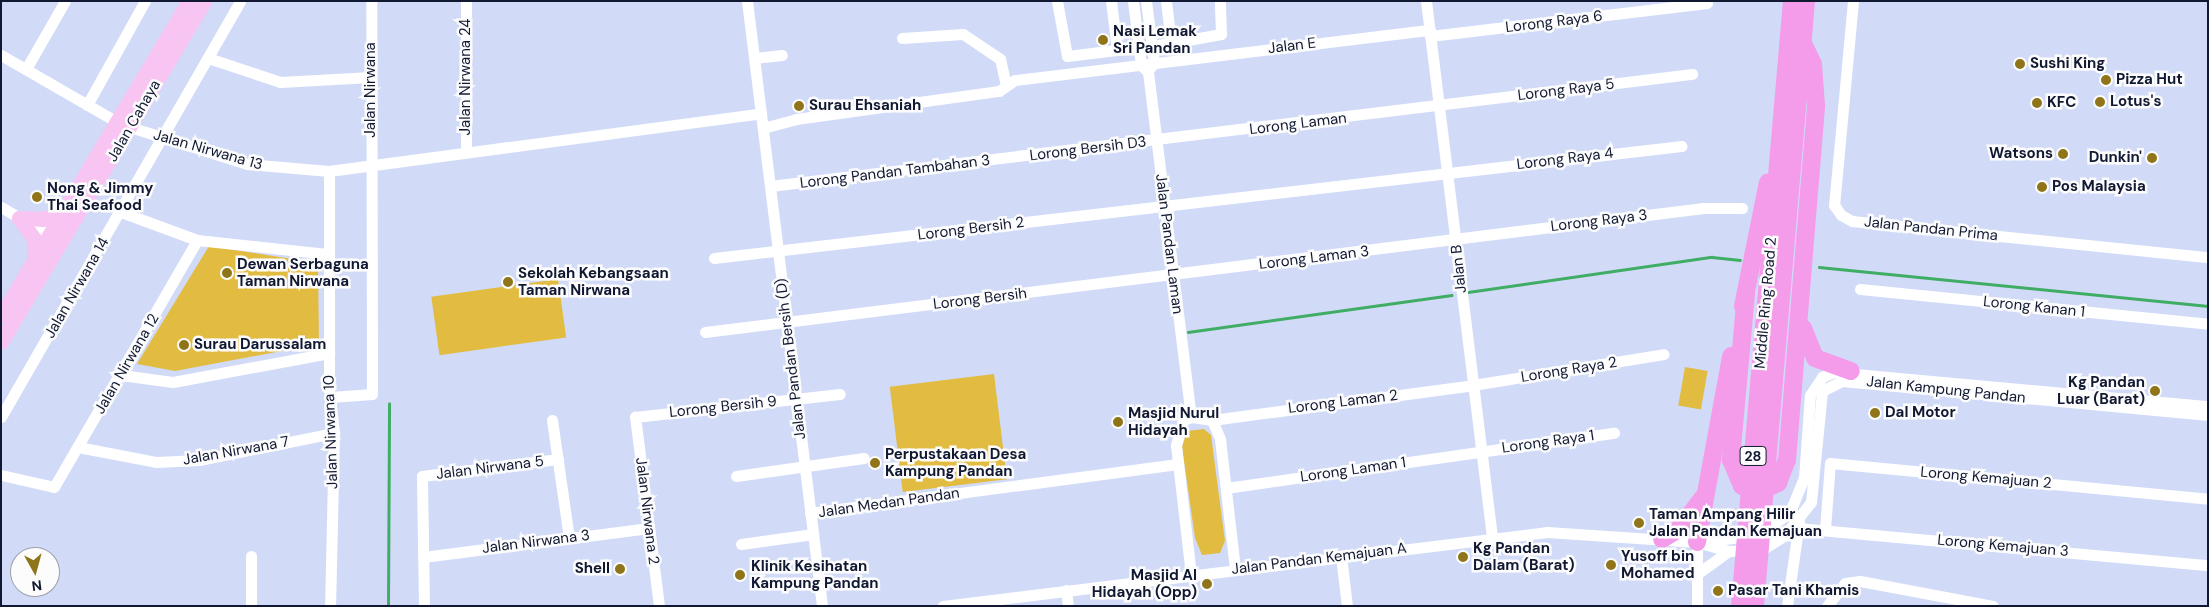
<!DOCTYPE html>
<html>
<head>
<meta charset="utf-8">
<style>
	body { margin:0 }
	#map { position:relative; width:2209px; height:607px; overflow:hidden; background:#d1dbf8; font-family:"DM Sans",sans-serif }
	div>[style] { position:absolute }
	.green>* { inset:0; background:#e2bc41; transform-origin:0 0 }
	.stream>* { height:2.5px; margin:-1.25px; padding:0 1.25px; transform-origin:1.25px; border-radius:1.25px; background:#40ad64 }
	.minor>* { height:11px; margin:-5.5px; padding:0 5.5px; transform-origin:5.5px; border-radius:5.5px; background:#fff }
	.major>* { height:15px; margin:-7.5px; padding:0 7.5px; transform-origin:7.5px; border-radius:7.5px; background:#f8c4f2 }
	.highway>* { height:18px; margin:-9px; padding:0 9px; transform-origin:9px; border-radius:9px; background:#f49cea }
	.dots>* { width:14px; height:14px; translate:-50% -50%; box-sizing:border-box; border:2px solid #fcfcfc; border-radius:50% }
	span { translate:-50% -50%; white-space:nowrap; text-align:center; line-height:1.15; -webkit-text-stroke:5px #fcfcfc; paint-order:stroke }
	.shield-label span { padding:1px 4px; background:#fcfcfc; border:1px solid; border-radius:4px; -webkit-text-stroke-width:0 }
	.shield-label { font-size:14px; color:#111832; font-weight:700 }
	.street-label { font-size:15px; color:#111832 }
	.poi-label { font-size:15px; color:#111832; font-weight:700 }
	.left { translate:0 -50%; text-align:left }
	.right { translate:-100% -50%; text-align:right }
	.frame { position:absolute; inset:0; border:2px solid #111832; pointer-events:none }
	.north { position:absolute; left:10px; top:547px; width:50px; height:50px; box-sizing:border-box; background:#fcfcfc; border:1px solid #9ea1ab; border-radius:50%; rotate:173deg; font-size:14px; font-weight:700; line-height:20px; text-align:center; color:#111832 }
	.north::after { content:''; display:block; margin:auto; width:18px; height:22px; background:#8f7419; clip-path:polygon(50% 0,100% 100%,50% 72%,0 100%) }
</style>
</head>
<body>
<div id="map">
	<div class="green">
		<i style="clip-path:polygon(209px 246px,318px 263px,319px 344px,175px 371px,137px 364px)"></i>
		<i style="left:558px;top:279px;width:59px;height:128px;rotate:82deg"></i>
		<i style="left:1685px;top:367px;width:23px;height:39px;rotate:10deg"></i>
		<i style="left:994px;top:374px;width:106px;height:105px;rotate:83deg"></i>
		<i style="clip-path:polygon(1204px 429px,1211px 435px,1225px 541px,1220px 553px,1202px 555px,1195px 538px,1182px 447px,1187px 431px)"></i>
	</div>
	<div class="stream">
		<i style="left:1819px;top:267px;width:391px;rotate:5.7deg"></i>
		<i style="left:1468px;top:292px;width:246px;rotate:-8.2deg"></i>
		<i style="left:1712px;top:257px;width:28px;rotate:6deg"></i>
		<i style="left:1188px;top:332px;width:266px;rotate:-8deg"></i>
		<i style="left:388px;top:606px;width:202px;rotate:-89.7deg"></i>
	</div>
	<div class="minor">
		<i style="left:466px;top:1px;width:151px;rotate:90deg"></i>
		<i style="left:747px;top:1px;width:610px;rotate:82.93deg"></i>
		<i style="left:1057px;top:1px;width:56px;rotate:79.7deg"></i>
		<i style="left:1067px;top:56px;width:50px;rotate:-6.8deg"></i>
		<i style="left:1111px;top:1px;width:49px;rotate:83deg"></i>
		<i style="left:1117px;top:50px;width:22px;rotate:-8deg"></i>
		<i style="left:1133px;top:1px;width:64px;rotate:82.9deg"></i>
		<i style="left:1141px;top:65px;width:10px;rotate:45deg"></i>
		<i style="left:1148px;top:72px;width:348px;rotate:82.9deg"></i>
		<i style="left:1146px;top:1px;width:63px;rotate:82.6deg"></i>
		<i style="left:1154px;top:63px;width:6px;rotate:129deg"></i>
		<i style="left:1426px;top:1px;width:540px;rotate:82.98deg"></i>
		<i style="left:1853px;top:1px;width:205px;rotate:95.3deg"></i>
		<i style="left:1834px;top:205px;width:12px;rotate:55deg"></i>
		<i style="left:1841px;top:215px;width:13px;rotate:29deg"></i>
		<i style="left:1852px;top:221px;width:358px;rotate:5.8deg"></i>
		<i style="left:1430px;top:36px;width:279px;rotate:-6.8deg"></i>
		<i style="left:902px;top:38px;width:61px;rotate:-3.8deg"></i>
		<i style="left:963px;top:34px;width:45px;rotate:34deg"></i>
		<i style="left:1000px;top:59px;width:27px;rotate:77deg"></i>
		<i style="left:1171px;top:43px;width:51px;rotate:-10.2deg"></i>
		<i style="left:1221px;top:34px;width:33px;rotate:-92deg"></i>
		<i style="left:1152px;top:46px;width:19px;rotate:-9deg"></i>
		<i style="left:1171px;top:43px;width:42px;rotate:-96.8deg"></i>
		<i style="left:1px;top:55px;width:134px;rotate:30deg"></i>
		<i style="left:754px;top:58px;width:28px;rotate:-6deg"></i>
		<i style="left:211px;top:59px;width:73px;rotate:18.4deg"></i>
		<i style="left:280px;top:82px;width:91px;rotate:-3.1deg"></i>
		<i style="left:26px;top:69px;width:78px;rotate:-60.2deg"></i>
		<i style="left:87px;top:105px;width:119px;rotate:-60.9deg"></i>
		<i style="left:130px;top:127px;width:123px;rotate:17.5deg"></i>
		<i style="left:247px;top:164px;width:82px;rotate:4.9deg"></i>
		<i style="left:329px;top:171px;width:436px;rotate:-7.6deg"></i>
		<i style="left:763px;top:128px;width:34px;rotate:-15deg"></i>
		<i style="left:796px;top:119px;width:205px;rotate:-7.9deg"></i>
		<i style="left:999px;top:91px;width:19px;rotate:-35deg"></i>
		<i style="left:1015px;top:80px;width:418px;rotate:-6.9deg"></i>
		<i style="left:329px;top:171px;width:217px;rotate:90deg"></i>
		<i style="left:329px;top:388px;width:45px;rotate:83.7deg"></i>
		<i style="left:334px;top:433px;width:173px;rotate:91.3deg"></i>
		<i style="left:770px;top:186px;width:929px;rotate:-6.93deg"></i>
		<i style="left:1px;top:207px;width:58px;rotate:30.1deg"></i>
		<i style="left:121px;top:212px;width:81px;rotate:20.2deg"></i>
		<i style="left:197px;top:240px;width:133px;rotate:6.1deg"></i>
		<i style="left:714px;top:258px;width:974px;rotate:-6.6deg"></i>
		<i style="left:1860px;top:289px;width:350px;rotate:5.7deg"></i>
		<i style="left:705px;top:332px;width:1006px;rotate:-7.08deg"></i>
		<i style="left:1703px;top:208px;width:39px"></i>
		<i style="left:121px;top:375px;width:52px;rotate:7.7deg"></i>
		<i style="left:173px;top:382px;width:159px;rotate:-10.5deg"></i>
		<i style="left:331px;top:397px;width:41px;rotate:-4.2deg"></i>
		<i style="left:372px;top:394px;width:393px;rotate:-90.1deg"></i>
		<i style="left:1px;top:417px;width:480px;rotate:-60.1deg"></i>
		<i style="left:552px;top:420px;width:119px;rotate:81.8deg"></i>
		<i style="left:1212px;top:420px;width:263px;rotate:-7.6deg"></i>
		<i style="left:1473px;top:385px;width:193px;rotate:-9.2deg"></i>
		<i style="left:78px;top:447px;width:79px;rotate:10.9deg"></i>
		<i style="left:156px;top:462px;width:43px;rotate:-2.7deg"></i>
		<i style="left:199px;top:460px;width:138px;rotate:-11.3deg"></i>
		<i style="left:1px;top:475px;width:54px;rotate:12.8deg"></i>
		<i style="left:54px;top:487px;width:285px;rotate:-59.9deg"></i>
		<i style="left:736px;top:476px;width:129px;rotate:-8deg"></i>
		<i style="left:1226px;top:488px;width:392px;rotate:-8.1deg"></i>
		<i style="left:810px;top:513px;width:369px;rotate:-7.6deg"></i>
		<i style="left:1798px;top:528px;width:412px;rotate:5.2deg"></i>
		<i style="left:1825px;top:529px;width:66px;rotate:-85.7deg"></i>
		<i style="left:1830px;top:463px;width:380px;rotate:5.4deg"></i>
		<i style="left:1699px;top:542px;width:60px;rotate:-6.7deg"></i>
		<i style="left:1759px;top:535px;width:39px;rotate:-37deg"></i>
		<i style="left:1790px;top:512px;width:37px;rotate:-68deg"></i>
		<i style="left:1804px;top:478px;width:83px;rotate:-85.9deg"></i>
		<i style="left:1810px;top:395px;width:22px;rotate:-56deg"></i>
		<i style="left:1822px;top:377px;width:12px;rotate:-24deg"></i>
		<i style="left:1833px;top:372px;width:377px;rotate:5.2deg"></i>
		<i style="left:741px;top:544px;width:73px;rotate:-7.9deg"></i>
		<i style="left:251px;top:556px;width:50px;rotate:90deg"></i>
		<i style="left:1341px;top:556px;width:50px;rotate:83.2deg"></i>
		<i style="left:423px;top:557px;width:228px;rotate:-7.3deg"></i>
		<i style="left:1697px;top:574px;width:39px;rotate:-36deg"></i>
		<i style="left:1191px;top:575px;width:131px;rotate:-96.6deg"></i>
		<i style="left:1176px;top:445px;width:26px;rotate:-74deg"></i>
		<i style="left:1183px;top:420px;width:9px;rotate:-21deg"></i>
		<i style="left:1191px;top:417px;width:21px;rotate:8deg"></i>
		<i style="left:1212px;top:420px;width:21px;rotate:67deg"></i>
		<i style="left:1220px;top:439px;width:131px;rotate:83.4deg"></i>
		<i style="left:1066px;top:590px;width:16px;rotate:83deg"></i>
		<i style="left:424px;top:606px;width:130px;rotate:-90.9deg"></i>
		<i style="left:422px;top:476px;width:137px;rotate:-7.1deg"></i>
		<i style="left:659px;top:606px;width:191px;rotate:-97.2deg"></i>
		<i style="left:635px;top:417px;width:206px;rotate:-6.4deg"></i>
		<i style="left:943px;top:606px;width:609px;rotate:-6.98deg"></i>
		<i style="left:1547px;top:532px;width:150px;rotate:3.8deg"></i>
		<i style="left:1697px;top:542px;width:33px;rotate:16deg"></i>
		<i style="left:1729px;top:551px;width:34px;rotate:-3deg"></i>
		<i style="left:1763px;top:549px;width:25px;rotate:-32deg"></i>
		<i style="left:1784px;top:536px;width:43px;rotate:-51.5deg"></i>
		<i style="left:1811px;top:502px;width:112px;rotate:-84.3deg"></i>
		<i style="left:1822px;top:391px;width:22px;rotate:-27deg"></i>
		<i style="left:1842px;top:381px;width:368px;rotate:5.3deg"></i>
		<i style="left:1697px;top:606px;width:64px;rotate:-90deg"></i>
		<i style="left:1787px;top:606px;width:85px;rotate:-81.9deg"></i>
		<i style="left:1827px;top:606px;width:29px;rotate:-52deg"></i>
		<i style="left:1845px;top:583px;width:15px;rotate:-8deg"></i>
		<i style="left:1860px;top:581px;width:135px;rotate:10.6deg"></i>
	</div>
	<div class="major">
		<i style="left:19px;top:218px;width:23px;rotate:2deg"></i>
		<i style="left:42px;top:219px;width:25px;rotate:-18deg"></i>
		<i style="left:19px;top:218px;width:26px;rotate:54deg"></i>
		<i style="left:34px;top:239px;width:21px;rotate:90deg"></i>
		<i style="left:1px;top:316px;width:367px;rotate:-59.2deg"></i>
		<i style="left:1px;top:342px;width:397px;rotate:-59.2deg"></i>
	</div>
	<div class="highway">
		<i style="left:1746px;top:294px;width:167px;rotate:95.2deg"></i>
		<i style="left:1731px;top:460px;width:28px;rotate:67deg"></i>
		<i style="left:1742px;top:486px;width:19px;rotate:16deg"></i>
		<i style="left:1760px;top:491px;width:20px;rotate:-24deg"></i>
		<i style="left:1778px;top:483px;width:25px;rotate:-69deg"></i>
		<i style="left:1787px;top:460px;width:355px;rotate:-85.3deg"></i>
		<i style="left:1816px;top:106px;width:42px;rotate:-94.1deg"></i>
		<i style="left:1813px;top:64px;width:25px;rotate:-116deg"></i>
		<i style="left:1743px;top:306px;width:126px;rotate:-78.6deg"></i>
		<i style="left:1803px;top:328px;width:32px;rotate:68deg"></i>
		<i style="left:1815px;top:358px;width:38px;rotate:20deg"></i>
		<i style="left:1662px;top:539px;width:21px;rotate:-31deg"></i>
		<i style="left:1680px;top:528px;width:39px;rotate:-53deg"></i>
		<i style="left:1697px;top:542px;width:189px;rotate:-79.6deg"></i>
		<i style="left:1740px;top:606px;width:607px;rotate:-85.09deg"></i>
		<i style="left:1755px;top:606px;width:607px;rotate:-85.18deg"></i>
	</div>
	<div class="dots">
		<i style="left:1103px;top:40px;background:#8f7419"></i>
		<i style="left:2020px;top:64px;background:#8f7419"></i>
		<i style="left:2106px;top:80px;background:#8f7419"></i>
		<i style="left:2100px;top:102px;background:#8f7419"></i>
		<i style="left:2037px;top:103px;background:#8f7419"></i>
		<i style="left:799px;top:106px;background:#8f7419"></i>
		<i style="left:2063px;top:154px;background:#8f7419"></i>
		<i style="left:2152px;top:158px;background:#8f7419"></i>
		<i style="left:2042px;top:187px;background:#8f7419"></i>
		<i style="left:37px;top:197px;background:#8f7419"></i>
		<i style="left:227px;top:273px;background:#8f7419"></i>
		<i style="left:508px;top:282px;background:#8f7419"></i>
		<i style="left:184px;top:345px;background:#8f7419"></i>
		<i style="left:2155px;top:391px;background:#8f7419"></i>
		<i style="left:1875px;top:413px;background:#8f7419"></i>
		<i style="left:1118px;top:422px;background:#8f7419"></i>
		<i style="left:875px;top:463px;background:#8f7419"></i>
		<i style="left:1639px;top:523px;background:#8f7419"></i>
		<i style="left:1463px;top:557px;background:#8f7419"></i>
		<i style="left:1611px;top:565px;background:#8f7419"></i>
		<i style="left:620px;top:569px;background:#8f7419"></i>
		<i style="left:740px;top:575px;background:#8f7419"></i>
		<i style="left:1207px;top:584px;background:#8f7419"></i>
		<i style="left:1718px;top:591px;background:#8f7419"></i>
	</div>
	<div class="shield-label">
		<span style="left:1753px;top:456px">28</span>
	</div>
	<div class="street-label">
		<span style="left:1554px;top:22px;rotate:-7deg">Lorong Raya 6</span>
		<span style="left:1292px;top:46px;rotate:-7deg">Jalan E</span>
		<span style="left:466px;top:77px;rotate:-90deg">Jalan Nirwana 24</span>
		<span style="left:371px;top:90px;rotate:-90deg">Jalan Nirwana</span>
		<span style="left:1566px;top:90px;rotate:-7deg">Lorong Raya 5</span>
		<span style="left:134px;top:121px;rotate:-60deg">Jalan Cahaya</span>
		<span style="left:1298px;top:124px;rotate:-7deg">Lorong Laman</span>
		<span style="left:1088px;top:149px;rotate:-7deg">Lorong Bersih D3</span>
		<span style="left:208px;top:150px;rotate:16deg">Jalan Nirwana 13</span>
		<span style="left:1565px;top:159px;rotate:-7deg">Lorong Raya 4</span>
		<span style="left:895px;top:172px;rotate:-7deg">Lorong Pandan Tambahan 3</span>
		<span style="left:1599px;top:221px;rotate:-7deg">Lorong Raya 3</span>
		<span style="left:971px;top:229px;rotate:-7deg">Lorong Bersih 2</span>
		<span style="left:1931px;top:229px;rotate:6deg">Jalan Pandan Prima</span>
		<span style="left:1169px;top:244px;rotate:83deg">Jalan Pandan Laman</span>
		<span style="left:1314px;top:258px;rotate:-7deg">Lorong Laman 3</span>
		<span style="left:1459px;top:269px;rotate:-96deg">Jalan B</span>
		<span style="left:77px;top:288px;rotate:-60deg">Jalan Nirwana 14</span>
		<span style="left:980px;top:299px;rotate:-7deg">Lorong Bersih</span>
		<span style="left:1766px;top:303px;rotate:-85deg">Middle Ring Road 2</span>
		<span style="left:2034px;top:307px;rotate:6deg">Lorong Kanan 1</span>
		<span style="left:791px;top:359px;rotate:-97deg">Jalan Pandan Bersih (D)</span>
		<span style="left:127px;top:364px;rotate:-60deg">Jalan Nirwana 12</span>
		<span style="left:1569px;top:370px;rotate:-9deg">Lorong Raya 2</span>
		<span style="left:1946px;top:390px;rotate:6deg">Jalan Kampung Pandan</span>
		<span style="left:1343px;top:402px;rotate:-7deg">Lorong Laman 2</span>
		<span style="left:723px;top:407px;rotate:-6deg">Lorong Bersih 9</span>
		<span style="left:331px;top:432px;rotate:-92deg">Jalan Nirwana 10</span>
		<span style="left:1548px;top:442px;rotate:-8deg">Lorong Raya 1</span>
		<span style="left:236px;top:451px;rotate:-10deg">Jalan Nirwana 7</span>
		<span style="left:490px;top:468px;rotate:-7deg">Jalan Nirwana 5</span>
		<span style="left:1353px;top:470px;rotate:-8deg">Lorong Laman 1</span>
		<span style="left:1986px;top:478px;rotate:5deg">Lorong Kemajuan 2</span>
		<span style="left:889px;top:503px;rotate:-8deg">Jalan Medan Pandan</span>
		<span style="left:647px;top:511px;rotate:83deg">Jalan Nirwana 2</span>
		<span style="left:536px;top:542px;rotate:-7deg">Jalan Nirwana 3</span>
		<span style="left:2003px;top:546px;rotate:5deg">Lorong Kemajuan 3</span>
		<span style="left:1319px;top:559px;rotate:-7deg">Jalan Pandan Kemajuan A</span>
	</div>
	<div class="poi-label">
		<span class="left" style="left:1113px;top:40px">Nasi Lemak<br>Sri Pandan</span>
		<span class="left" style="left:2030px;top:64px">Sushi King</span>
		<span class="left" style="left:2116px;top:80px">Pizza Hut</span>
		<span class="left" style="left:2110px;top:102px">Lotus's</span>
		<span class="left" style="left:2047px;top:103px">KFC</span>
		<span class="left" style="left:809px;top:106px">Surau Ehsaniah</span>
		<span class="right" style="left:2053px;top:154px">Watsons</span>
		<span class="right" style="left:2142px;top:158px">Dunkin'</span>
		<span class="left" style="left:2052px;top:187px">Pos Malaysia</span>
		<span class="left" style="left:47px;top:197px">Nong &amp; Jimmy<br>Thai Seafood</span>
		<span class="left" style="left:237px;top:273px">Dewan Serbaguna<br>Taman Nirwana</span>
		<span class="left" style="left:518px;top:282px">Sekolah Kebangsaan<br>Taman Nirwana</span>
		<span class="left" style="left:194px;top:345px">Surau Darussalam</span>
		<span class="right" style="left:2145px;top:391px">Kg Pandan<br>Luar (Barat)</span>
		<span class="left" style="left:1128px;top:422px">Masjid Nurul<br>Hidayah</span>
		<span class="left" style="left:1885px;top:413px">Dal Motor</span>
		<span class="left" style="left:885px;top:463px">Perpustakaan Desa<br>Kampung Pandan</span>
		<span class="left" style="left:1649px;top:523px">Taman Ampang Hilir<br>Jalan Pandan Kemajuan</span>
		<span class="left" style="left:1473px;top:557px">Kg Pandan<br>Dalam (Barat)</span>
		<span class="left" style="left:1621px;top:565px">Yusoff bin<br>Mohamed</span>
		<span class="left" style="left:751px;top:575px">Klinik Kesihatan<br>Kampung Pandan</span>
		<span class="right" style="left:610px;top:569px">Shell</span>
		<span class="right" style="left:1197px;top:584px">Masjid Al<br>Hidayah (Opp)</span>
		<span class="left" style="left:1728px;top:591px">Pasar Tani Khamis</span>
	</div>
	<div class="frame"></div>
	<div class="north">N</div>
</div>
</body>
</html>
